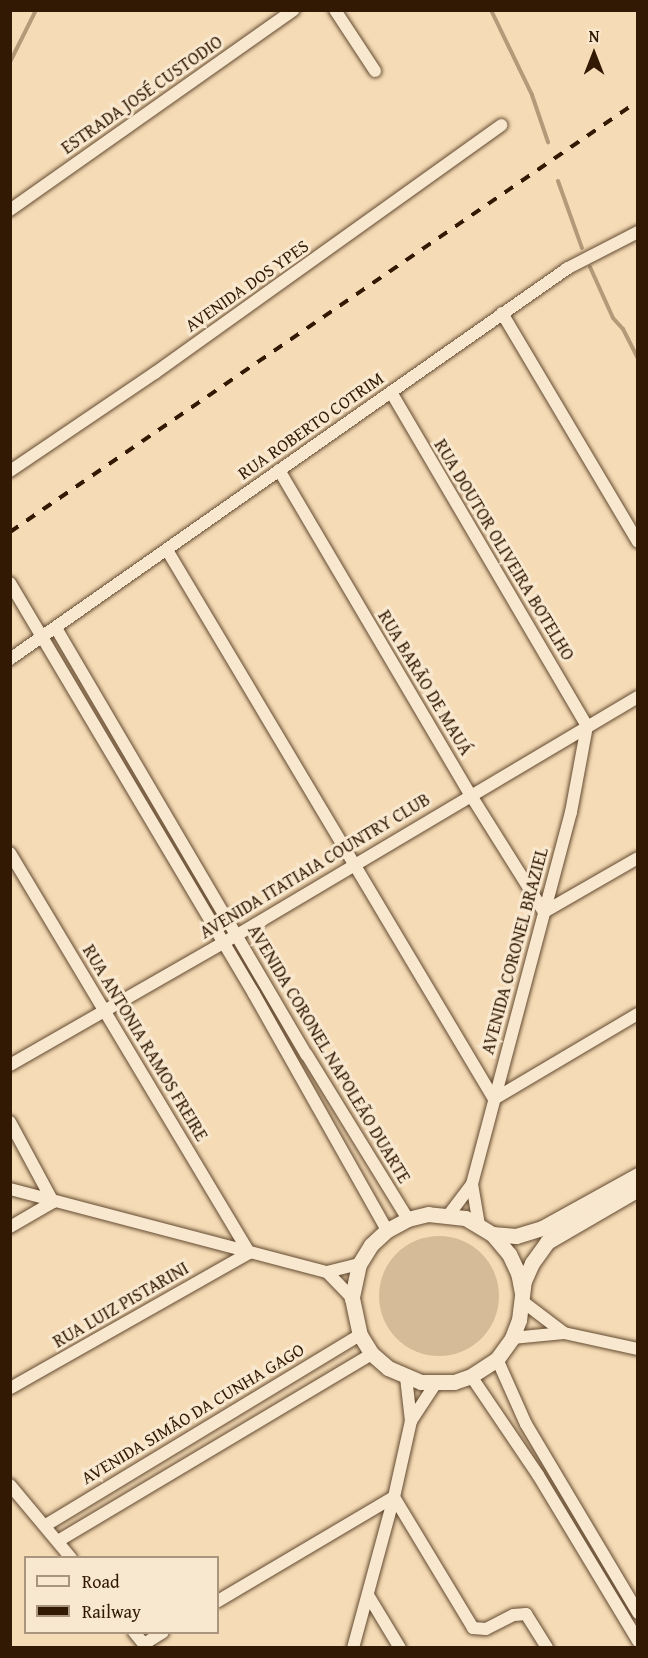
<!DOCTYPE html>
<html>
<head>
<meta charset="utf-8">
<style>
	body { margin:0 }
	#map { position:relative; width:648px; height:1658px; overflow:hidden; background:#f6dcb6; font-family:"Gentium Book Plus",serif }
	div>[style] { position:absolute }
	.green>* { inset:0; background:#d5bb98 }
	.round { border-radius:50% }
	.stream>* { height:4px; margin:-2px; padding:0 2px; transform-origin:2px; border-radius:2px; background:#b39a79 }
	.roads { filter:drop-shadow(0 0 2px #634a30) drop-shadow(0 0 2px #634a30) }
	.minor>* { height:12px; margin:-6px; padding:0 6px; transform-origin:6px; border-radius:6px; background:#f9e8d0 }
	.tertiary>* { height:15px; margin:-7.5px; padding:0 7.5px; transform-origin:7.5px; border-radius:7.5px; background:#f9e8d0 }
	.rail>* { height:4px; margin-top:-2px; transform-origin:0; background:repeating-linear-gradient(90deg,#321904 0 10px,transparent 0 20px) }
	span { translate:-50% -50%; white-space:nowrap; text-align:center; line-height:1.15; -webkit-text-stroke:6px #f9e8d0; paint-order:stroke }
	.street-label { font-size:18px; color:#321904 }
	.frame { position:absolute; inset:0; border:12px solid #321904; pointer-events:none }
	.legend { position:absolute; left:24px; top:1556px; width:195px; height:78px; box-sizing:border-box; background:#f9e8d0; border:2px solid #a9957e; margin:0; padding:8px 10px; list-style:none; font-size:18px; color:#321904 }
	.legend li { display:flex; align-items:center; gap:12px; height:30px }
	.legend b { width:30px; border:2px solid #a9957e }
	.north { position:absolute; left:564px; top:24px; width:60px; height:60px; -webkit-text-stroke:4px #f9e8d0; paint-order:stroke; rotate:0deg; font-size:16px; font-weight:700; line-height:24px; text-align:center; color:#321904 }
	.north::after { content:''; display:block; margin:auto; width:21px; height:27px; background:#321904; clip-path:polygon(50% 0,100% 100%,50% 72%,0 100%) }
</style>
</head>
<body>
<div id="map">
	<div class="green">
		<i class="round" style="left:379px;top:1236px;width:120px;height:120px"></i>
	</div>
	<div class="stream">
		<i style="left:491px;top:10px;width:94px;rotate:64.2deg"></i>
		<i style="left:532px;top:95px;width:50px;rotate:71.2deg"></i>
		<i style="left:10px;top:62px;width:58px;rotate:-63.4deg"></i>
		<i style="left:558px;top:181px;width:71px;rotate:70.3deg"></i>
		<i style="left:590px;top:267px;width:56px;rotate:65.7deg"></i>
		<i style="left:613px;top:318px;width:15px;rotate:48deg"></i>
		<i style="left:623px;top:329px;width:34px;rotate:63deg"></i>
	</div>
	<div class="roads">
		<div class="minor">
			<i style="left:335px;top:10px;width:73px;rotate:56.7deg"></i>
			<i style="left:10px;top:210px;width:347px;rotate:-35.2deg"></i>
			<i style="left:502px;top:313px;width:266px;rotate:59.3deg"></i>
			<i style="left:391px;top:392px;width:387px;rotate:59.6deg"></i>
			<i style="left:587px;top:726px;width:87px;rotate:100.5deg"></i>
			<i style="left:571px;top:812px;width:385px;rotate:104.9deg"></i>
			<i style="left:472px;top:1184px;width:39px;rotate:127deg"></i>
			<i style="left:279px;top:470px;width:376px;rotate:59.5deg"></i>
			<i style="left:470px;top:794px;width:139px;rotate:57.9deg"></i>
			<i style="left:544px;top:912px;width:108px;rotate:-29.9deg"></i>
			<i style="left:10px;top:471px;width:175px;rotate:-34.1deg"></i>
			<i style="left:155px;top:373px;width:426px;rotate:-35.6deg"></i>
			<i style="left:167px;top:550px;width:639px;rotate:59.22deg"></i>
			<i style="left:494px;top:1099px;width:167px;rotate:-30.6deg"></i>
			<i style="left:10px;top:583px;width:478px;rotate:59.3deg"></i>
			<i style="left:254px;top:994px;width:271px;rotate:60.6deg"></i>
			<i style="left:56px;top:628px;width:495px;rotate:59.6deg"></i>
			<i style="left:307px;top:1055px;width:193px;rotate:58.4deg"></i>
			<i style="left:10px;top:659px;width:681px;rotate:-35.02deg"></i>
			<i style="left:568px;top:268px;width:79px;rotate:-27.2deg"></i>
			<i style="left:10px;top:853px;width:466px;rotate:59.1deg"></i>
			<i style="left:249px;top:1253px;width:274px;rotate:150.5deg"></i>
			<i style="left:10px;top:1065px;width:262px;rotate:-29.8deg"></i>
			<i style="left:237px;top:935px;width:466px;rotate:-30.7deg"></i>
			<i style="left:10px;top:1122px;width:91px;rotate:61.7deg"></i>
			<i style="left:53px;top:1202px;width:50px;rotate:149.8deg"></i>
			<i style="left:472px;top:1184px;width:42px;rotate:80.3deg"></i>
			<i style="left:10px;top:1189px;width:328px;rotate:14.7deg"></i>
			<i style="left:327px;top:1272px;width:33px;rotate:-14deg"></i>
			<i style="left:327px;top:1272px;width:36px;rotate:46deg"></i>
			<i style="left:522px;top:1301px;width:53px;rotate:37.3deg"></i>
			<i style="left:512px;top:1338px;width:52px;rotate:-5.5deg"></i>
			<i style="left:564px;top:1333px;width:76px;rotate:12.2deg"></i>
			<i style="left:497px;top:1359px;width:71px;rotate:66deg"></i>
			<i style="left:526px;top:1424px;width:220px;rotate:59.3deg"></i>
			<i style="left:471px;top:1376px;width:120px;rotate:55.9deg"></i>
			<i style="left:538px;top:1475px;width:194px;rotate:58.9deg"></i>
			<i style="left:411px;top:1421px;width:45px;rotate:-56.7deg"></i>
			<i style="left:10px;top:1485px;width:95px;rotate:50.1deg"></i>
			<i style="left:46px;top:1525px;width:367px;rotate:-31.2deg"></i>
			<i style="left:58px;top:1541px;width:365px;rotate:-30.8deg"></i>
			<i style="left:368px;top:1595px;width:62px;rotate:58.9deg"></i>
			<i style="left:218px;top:1601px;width:204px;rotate:-30.6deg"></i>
			<i style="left:394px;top:1497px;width:153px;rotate:58.9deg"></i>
			<i style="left:473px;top:1628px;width:13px;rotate:4deg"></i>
			<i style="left:486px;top:1629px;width:31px;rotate:-27deg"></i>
			<i style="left:514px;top:1615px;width:12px;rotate:-5deg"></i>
			<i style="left:526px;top:1614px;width:40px;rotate:58deg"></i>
			<i style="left:134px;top:1632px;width:21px;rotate:51deg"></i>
			<i style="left:144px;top:1644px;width:22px;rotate:-32deg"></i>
			<i style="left:353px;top:1648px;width:156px;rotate:-74.8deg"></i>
			<i style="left:394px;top:1497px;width:78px;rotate:-77.4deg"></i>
			<i style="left:411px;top:1421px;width:44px;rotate:-96.5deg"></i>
		</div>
		<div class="tertiary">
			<i style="left:492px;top:1234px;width:24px;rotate:5deg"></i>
			<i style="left:516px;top:1236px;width:27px;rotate:-17deg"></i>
			<i style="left:542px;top:1228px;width:110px;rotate:-28.9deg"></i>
			<i style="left:522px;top:1293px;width:20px;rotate:-101deg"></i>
			<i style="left:518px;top:1273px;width:21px;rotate:-115deg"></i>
			<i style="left:509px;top:1254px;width:26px;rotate:-130deg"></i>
			<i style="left:492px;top:1234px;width:31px;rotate:-149deg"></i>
			<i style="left:465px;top:1218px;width:37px;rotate:-174deg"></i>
			<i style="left:428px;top:1214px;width:21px;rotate:166deg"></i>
			<i style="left:408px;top:1219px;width:24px;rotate:152deg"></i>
			<i style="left:387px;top:1230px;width:22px;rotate:137deg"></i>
			<i style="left:371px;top:1245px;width:22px;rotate:122deg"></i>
			<i style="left:359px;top:1264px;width:35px;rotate:102deg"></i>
			<i style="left:352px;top:1298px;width:38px;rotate:78deg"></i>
			<i style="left:360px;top:1335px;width:22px;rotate:58deg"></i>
			<i style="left:372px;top:1354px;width:21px;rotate:41deg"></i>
			<i style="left:388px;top:1368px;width:36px;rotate:23deg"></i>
			<i style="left:421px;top:1382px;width:33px"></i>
			<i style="left:454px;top:1382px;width:18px;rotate:-19deg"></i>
			<i style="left:471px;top:1376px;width:31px;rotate:-33deg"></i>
			<i style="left:497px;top:1359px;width:26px;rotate:-54deg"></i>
			<i style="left:512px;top:1338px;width:19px;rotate:-69deg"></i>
			<i style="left:519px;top:1320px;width:39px;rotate:-83deg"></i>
			<i style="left:524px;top:1281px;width:20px;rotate:-66deg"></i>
			<i style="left:532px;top:1263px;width:26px;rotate:-54deg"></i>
			<i style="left:547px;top:1242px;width:105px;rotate:-30.2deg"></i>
		</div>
	</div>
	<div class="rail">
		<i style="left:10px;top:532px;width:762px;rotate:-34.46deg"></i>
	</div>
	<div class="street-label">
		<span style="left:142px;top:95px;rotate:-35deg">ESTRADA JOSÉ CUSTODIO</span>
		<span style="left:247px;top:286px;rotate:-35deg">AVENIDA DOS YPES</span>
		<span style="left:311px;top:426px;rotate:-35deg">RUA ROBERTO COTRIM</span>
		<span style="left:504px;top:550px;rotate:59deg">RUA DOUTOR OLIVEIRA BOTELHO</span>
		<span style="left:425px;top:683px;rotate:59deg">RUA BARÃO DE MAUÁ</span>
		<span style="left:315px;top:866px;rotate:-31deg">AVENIDA ITATIAIA COUNTRY CLUB</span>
		<span style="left:515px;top:951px;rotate:-75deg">AVENIDA CORONEL BRAZIEL</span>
		<span style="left:145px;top:1043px;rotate:59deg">RUA ANTONIA RAMOS FREIRE</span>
		<span style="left:329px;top:1054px;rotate:59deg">AVENIDA CORONEL NAPOLEÃO DUARTE</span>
		<span style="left:121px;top:1305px;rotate:-30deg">RUA LUIZ PISTARINI</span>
		<span style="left:193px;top:1414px;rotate:-31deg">AVENIDA SIMÃO DA CUNHA GAGO</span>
	</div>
	<div class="frame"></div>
	<ul class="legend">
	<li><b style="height:8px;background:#f9e8d0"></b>Road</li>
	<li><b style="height:8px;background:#321904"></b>Railway</li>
	</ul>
	<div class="north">N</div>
</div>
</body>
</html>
